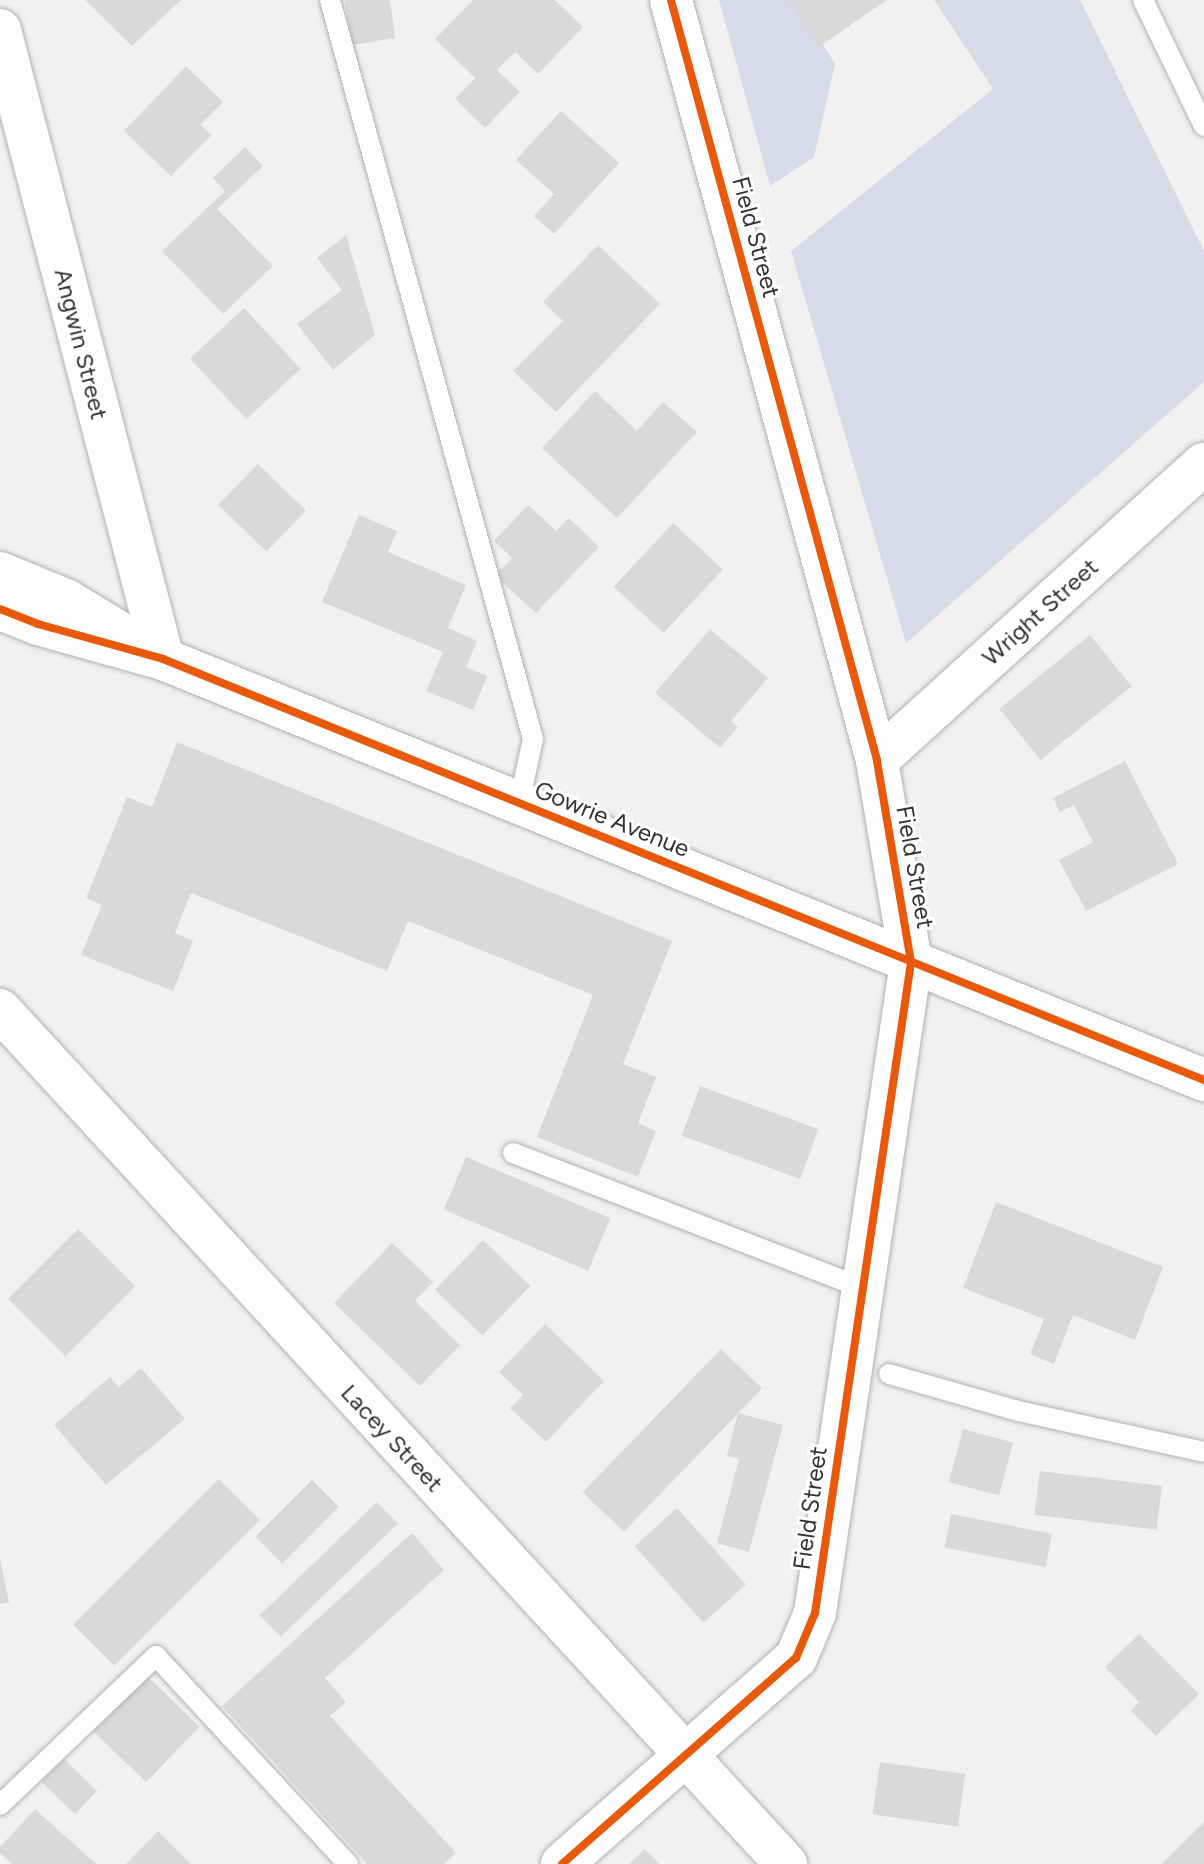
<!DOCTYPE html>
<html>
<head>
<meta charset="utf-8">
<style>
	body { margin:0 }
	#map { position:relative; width:1204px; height:1864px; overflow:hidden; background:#f1f1f1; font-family:Figtree,sans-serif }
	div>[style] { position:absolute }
	.green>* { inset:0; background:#d6dbe9 }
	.building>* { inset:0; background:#d9d9d9; transform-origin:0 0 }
	.roads { filter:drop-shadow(0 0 2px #b1b1b1) drop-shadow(0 0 2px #b1b1b1) }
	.lane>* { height:20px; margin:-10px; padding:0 10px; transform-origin:10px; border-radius:10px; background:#fdfdfd }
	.street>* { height:42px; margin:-21px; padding:0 21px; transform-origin:21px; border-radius:21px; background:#fdfdfd }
	.cycleway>* { height:8px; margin:-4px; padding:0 4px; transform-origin:4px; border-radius:4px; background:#e8590c }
	span { translate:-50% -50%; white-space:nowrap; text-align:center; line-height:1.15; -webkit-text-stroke:6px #fff; paint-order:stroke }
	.street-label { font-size:24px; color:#313232 }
</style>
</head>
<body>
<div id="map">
	<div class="green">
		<i style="clip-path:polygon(719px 0,795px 0,835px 64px,814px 157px,770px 186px)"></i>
		<i style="clip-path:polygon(934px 0,1080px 0,1204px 251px,1204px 382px,906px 643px,791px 251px,993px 89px)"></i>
	</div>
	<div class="building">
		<i style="clip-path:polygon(85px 0,181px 0,132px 46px)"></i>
		<i style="clip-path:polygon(345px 0,390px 0,395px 38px,351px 45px)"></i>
		<i style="clip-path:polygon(473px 0,555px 0,583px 27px,538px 74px,515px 52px,497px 70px,520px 92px,485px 128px,455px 99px,475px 78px,435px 39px)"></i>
		<i style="clip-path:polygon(788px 0,887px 0,820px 46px)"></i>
		<i style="clip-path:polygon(186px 66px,223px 102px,200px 125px,212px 135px,171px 176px,124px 131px)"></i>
		<i style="clip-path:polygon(561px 111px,619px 163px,554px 234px,534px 216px,554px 194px,516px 160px)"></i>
		<i style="clip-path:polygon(245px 147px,263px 166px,217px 209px,273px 266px,223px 314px,162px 251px,225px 191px,213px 178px)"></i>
		<i style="clip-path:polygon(346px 235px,375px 335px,333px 370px,297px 324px,342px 290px,317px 258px)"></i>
		<i style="clip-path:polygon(598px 245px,660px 304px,556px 412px,513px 371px,563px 321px,543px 302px)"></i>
		<i style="left:244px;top:308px;width:83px;height:74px;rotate:47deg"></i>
		<i style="clip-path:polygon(595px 391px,637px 431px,663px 402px,697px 432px,617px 518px,542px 448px)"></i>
		<i style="left:258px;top:464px;width:67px;height:57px;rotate:44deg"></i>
		<i style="clip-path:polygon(528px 505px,556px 531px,569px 518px,599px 547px,536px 613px,495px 576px,512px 558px,494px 541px)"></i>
		<i style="clip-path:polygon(359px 515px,397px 531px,388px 552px,466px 585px,448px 628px,477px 641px,466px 667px,487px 676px,473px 710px,426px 691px,443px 652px,322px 602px)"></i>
		<i style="left:673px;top:523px;width:68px;height:87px;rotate:43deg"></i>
		<i style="clip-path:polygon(710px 629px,768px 678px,731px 721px,738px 727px,720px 748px,655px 693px)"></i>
		<i style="left:1090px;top:635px;width:66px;height:117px;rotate:51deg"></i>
		<i style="clip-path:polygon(177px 742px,672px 941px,623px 1064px,656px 1077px,638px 1123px,656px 1131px,638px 1177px,537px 1137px,593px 995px,408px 921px,387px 971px,191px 893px,175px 933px,193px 941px,173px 991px,81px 955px,102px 905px,86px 898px,127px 797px,152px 807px)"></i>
		<i style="clip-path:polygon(1125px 761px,1178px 864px,1086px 911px,1059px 860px,1093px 842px,1074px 805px,1060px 812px,1053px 798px)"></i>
		<i style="left:700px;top:1086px;width:126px;height:53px;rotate:20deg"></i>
		<i style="left:466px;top:1157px;width:157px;height:57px;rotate:23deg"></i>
		<i style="clip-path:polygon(996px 1202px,1163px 1267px,1135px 1340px,1073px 1315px,1054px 1364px,1030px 1354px,1044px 1319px,963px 1288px)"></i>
		<i style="left:78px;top:1229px;width:81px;height:99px;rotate:45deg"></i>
		<i style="left:483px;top:1240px;width:66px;height:69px;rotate:44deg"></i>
		<i style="clip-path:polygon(392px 1243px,433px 1282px,415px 1301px,460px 1345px,420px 1386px,334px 1303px)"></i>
		<i style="clip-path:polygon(545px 1324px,604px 1381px,546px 1442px,510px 1408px,523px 1395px,499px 1372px)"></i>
		<i style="left:721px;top:1349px;width:57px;height:199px;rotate:44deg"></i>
		<i style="clip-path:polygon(141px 1368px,185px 1419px,106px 1485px,54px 1425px,110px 1377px,119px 1387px)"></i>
		<i style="clip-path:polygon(738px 1413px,783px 1425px,749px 1552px,717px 1543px,739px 1459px,727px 1456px)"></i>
		<i style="left:963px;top:1429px;width:52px;height:55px;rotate:15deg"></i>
		<i style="left:1040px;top:1471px;width:123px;height:44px;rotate:7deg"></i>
		<i style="left:219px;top:1479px;width:58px;height:206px;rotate:45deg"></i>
		<i style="left:312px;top:1480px;width:38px;height:80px;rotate:45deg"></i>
		<i style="left:377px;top:1502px;width:30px;height:163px;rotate:46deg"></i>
		<i style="left:677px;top:1508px;width:103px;height:57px;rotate:48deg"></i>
		<i style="left:951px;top:1514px;width:103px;height:34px;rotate:11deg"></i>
		<i style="clip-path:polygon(412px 1533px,444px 1570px,325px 1678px,346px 1702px,330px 1716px,456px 1853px,444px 1864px,367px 1864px,222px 1706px)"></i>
		<i style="clip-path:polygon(0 1558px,9px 1602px,0 1604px)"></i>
		<i style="clip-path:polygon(1139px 1634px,1199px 1694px,1156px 1736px,1131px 1711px,1139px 1702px,1105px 1667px)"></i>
		<i style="left:147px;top:1676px;width:73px;height:77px;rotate:44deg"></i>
		<i style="left:64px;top:1759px;width:46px;height:32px;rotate:44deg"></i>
		<i style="left:880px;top:1762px;width:86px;height:53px;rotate:8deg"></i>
		<i style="clip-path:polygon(35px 1809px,96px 1864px,12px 1864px,0 1853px,0 1847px)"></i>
		<i style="clip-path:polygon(1204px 1822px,1204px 1864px,1162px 1864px)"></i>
		<i style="clip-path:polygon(158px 1831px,191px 1864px,126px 1864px)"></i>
		<i style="clip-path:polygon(645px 1849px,659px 1864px,629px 1864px)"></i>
	</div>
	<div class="roads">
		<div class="lane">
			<i style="left:330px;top:0;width:766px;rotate:74.64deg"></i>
			<i style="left:533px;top:739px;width:66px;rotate:102.3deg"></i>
			<i style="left:1143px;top:0;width:140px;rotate:64.2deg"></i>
			<i style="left:513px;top:1153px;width:375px;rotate:21.1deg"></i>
			<i style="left:889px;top:1374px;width:134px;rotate:16deg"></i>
			<i style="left:1018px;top:1411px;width:190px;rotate:12.4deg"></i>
			<i style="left:0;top:1805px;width:216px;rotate:-43.7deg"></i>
			<i style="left:156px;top:1656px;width:283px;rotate:47.3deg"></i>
		</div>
		<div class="street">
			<i style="left:0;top:30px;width:650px;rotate:75.47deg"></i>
			<i style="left:0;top:573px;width:71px;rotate:22.2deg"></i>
			<i style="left:66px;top:600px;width:60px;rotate:31.3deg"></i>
			<i style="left:0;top:609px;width:41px;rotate:21.5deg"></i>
			<i style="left:38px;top:624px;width:130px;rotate:15.6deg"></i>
			<i style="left:163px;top:659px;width:1123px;rotate:22.02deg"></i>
			<i style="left:877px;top:760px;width:441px;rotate:-42.2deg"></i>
			<i style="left:0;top:1010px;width:1161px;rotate:47.37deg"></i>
			<i style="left:562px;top:1864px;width:312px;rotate:-41.4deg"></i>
			<i style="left:796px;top:1658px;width:49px;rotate:-67.1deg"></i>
			<i style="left:815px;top:1613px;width:658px;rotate:-81.61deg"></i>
			<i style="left:911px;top:962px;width:205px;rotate:-99.6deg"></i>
			<i style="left:877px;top:760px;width:787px;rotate:-105.17deg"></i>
		</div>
	</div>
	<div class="cycleway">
		<i style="left:0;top:609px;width:41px;rotate:21.5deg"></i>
		<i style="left:38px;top:624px;width:130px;rotate:15.6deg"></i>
		<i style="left:163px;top:659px;width:1123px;rotate:22.02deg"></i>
		<i style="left:562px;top:1864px;width:312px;rotate:-41.4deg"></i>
		<i style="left:796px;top:1658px;width:49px;rotate:-67.1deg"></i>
		<i style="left:815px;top:1613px;width:658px;rotate:-81.61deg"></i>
		<i style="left:911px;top:962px;width:205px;rotate:-99.6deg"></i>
		<i style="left:877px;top:760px;width:787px;rotate:-105.17deg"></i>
	</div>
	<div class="street-label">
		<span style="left:756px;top:237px;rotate:75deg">Field Street</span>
		<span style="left:81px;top:344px;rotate:76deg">Angwin Street</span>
		<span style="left:1040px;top:612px;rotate:-42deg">Wright Street</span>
		<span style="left:612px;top:819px;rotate:22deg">Gowrie Avenue</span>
		<span style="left:915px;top:867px;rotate:80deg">Field Street</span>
		<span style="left:392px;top:1438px;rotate:47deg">Lacey Street</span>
		<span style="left:810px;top:1508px;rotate:-82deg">Field Street</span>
	</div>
</div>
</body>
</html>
